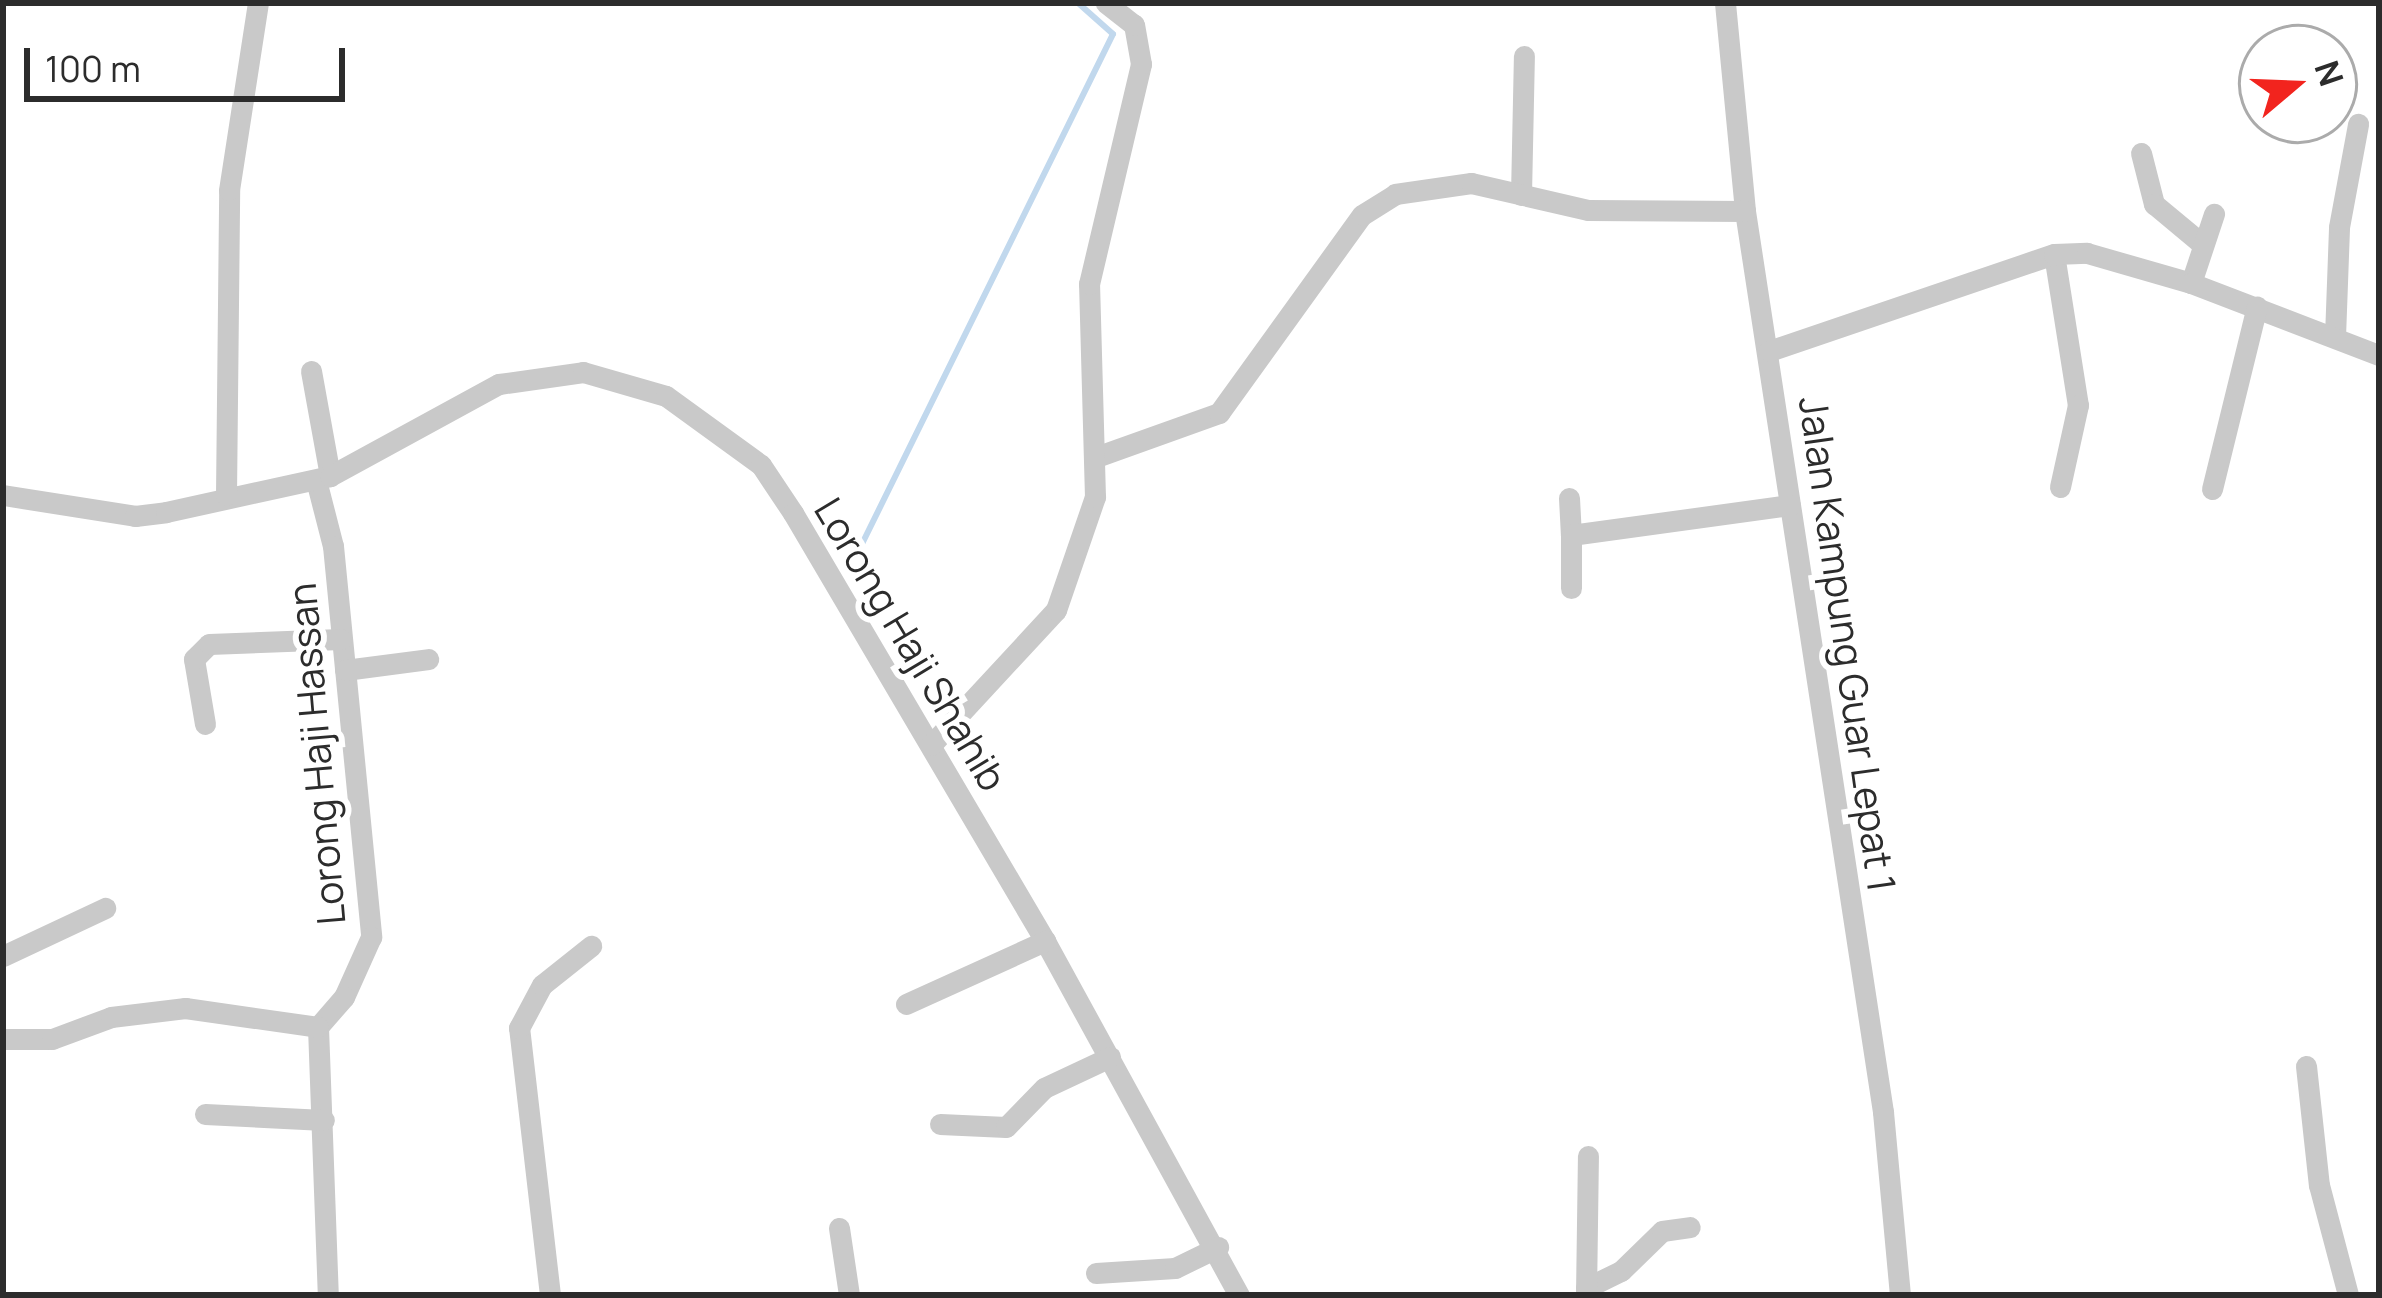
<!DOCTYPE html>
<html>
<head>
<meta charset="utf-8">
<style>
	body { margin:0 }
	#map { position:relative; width:2382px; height:1298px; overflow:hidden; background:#fff; font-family:Manrope,sans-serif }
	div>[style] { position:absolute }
	.stream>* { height:6px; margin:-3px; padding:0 3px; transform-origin:3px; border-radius:3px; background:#c1d8ed }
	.street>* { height:21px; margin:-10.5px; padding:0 10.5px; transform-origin:10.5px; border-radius:10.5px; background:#c9c9c9 }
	span { translate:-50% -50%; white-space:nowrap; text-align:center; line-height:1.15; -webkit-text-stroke:12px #fff; paint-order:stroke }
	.street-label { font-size:39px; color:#2c2c2c }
	.frame { position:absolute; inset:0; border:6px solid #2c2c2c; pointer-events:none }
	.north { position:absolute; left:2238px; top:24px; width:120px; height:120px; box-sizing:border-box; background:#fff; border:3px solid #ababab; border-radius:50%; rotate:71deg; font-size:33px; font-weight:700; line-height:48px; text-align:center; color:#2c2c2c }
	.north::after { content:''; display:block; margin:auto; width:42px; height:54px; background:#f2241e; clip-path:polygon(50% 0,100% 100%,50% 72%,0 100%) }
	.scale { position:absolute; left:24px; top:48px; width:321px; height:54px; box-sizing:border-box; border:6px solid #2c2c2c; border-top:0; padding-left:15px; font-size:36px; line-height:42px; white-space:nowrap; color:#2c2c2c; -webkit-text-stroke:9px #fff; paint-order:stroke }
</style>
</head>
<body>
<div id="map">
	<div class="stream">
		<i style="left:859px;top:550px;width:575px;rotate:-63.79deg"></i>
		<i style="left:1113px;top:34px;width:47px;rotate:-138.5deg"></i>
	</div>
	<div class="street">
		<i style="left:1725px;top:3px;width:209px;rotate:84.5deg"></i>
		<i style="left:1745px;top:211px;width:912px;rotate:81.29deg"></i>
		<i style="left:1883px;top:1112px;width:184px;rotate:84.7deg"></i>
		<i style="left:2141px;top:153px;width:53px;rotate:75.7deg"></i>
		<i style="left:2154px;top:204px;width:62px;rotate:39.8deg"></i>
		<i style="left:1521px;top:195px;width:139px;rotate:-88.8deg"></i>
		<i style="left:2054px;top:254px;width:153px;rotate:81deg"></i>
		<i style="left:2078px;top:405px;width:84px;rotate:102.4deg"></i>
		<i style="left:2191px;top:283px;width:73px;rotate:-71.6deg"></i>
		<i style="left:2335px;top:337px;width:110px;rotate:-87.9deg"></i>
		<i style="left:2339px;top:227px;width:105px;rotate:-79.5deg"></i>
		<i style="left:1769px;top:351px;width:301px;rotate:-18.8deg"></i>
		<i style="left:2054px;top:254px;width:33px;rotate:-2deg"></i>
		<i style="left:2087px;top:253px;width:108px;rotate:16.1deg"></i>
		<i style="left:2191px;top:283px;width:201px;rotate:21deg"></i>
		<i style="left:311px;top:371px;width:107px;rotate:79.7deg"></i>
		<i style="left:1096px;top:457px;width:131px;rotate:-19.7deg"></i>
		<i style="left:1219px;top:413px;width:244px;rotate:-54.2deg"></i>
		<i style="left:1362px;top:215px;width:39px;rotate:-32deg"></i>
		<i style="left:1395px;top:194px;width:77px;rotate:-8.2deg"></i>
		<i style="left:1471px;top:183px;width:120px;rotate:13deg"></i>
		<i style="left:1588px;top:210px;width:157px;rotate:0.4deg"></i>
		<i style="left:316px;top:480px;width:68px;rotate:75.6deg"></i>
		<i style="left:333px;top:546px;width:393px;rotate:84.4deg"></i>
		<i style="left:371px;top:937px;width:66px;rotate:114.2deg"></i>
		<i style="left:344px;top:997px;width:40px;rotate:131deg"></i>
		<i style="left:318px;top:1027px;width:268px;rotate:87.9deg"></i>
		<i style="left:2212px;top:489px;width:188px;rotate:-76.2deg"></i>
		<i style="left:3px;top:495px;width:134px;rotate:9deg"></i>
		<i style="left:135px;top:516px;width:31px;rotate:-7deg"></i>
		<i style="left:166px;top:512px;width:168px;rotate:-12.4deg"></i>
		<i style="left:330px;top:476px;width:192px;rotate:-28.6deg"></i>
		<i style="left:499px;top:384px;width:85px;rotate:-8.1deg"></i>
		<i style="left:583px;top:372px;width:86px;rotate:16.1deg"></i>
		<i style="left:666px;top:396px;width:117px;rotate:36deg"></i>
		<i style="left:761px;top:465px;width:58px;rotate:56.3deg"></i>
		<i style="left:793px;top:513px;width:497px;rotate:59.5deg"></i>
		<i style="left:1045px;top:941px;width:404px;rotate:61.3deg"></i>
		<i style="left:226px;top:495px;width:305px;rotate:-89.4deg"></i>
		<i style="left:229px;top:190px;width:189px;rotate:-81.2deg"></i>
		<i style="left:1569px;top:498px;width:37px;rotate:87deg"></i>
		<i style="left:1571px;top:535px;width:221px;rotate:-7.8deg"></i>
		<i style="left:1571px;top:588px;width:53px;rotate:-90deg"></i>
		<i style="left:345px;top:670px;width:84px;rotate:-7.5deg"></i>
		<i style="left:205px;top:724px;width:66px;rotate:-99.6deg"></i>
		<i style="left:194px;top:659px;width:21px;rotate:-45deg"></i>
		<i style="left:209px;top:644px;width:132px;rotate:-2.2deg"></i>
		<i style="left:931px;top:745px;width:184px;rotate:-47.2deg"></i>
		<i style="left:1056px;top:610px;width:120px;rotate:-71deg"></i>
		<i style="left:1095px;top:497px;width:213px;rotate:-91.6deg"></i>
		<i style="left:1089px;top:284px;width:226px;rotate:-76.7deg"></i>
		<i style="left:1141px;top:64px;width:40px;rotate:-100deg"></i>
		<i style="left:1134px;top:25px;width:36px;rotate:-142deg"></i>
		<i style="left:3px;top:956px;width:113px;rotate:-25.2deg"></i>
		<i style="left:906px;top:1004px;width:153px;rotate:-24.4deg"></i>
		<i style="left:3px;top:1039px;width:49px"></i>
		<i style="left:52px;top:1039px;width:63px;rotate:-20.4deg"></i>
		<i style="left:111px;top:1017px;width:75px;rotate:-6.9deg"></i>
		<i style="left:185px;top:1008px;width:134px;rotate:8.1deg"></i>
		<i style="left:2306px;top:1066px;width:120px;rotate:83.8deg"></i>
		<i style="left:2319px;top:1185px;width:114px;rotate:75.2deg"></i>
		<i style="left:205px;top:1114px;width:119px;rotate:2.9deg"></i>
		<i style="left:940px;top:1124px;width:66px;rotate:2.6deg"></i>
		<i style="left:1006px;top:1127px;width:54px;rotate:-45.7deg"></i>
		<i style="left:1044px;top:1088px;width:73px;rotate:-25.2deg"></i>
		<i style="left:839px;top:1228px;width:68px;rotate:81.5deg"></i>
		<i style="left:1096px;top:1273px;width:79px;rotate:-3.6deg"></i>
		<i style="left:1175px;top:1268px;width:48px;rotate:-26deg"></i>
		<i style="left:1586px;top:1288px;width:39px;rotate:-26deg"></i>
		<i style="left:1621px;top:1271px;width:57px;rotate:-44.3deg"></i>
		<i style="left:1662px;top:1231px;width:28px;rotate:-8deg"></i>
		<i style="left:550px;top:1295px;width:269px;rotate:-96.6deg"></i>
		<i style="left:519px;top:1028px;width:49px;rotate:-61.9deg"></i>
		<i style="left:542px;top:985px;width:63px;rotate:-38.5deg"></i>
		<i style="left:1586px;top:1295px;width:139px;rotate:-89.2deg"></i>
	</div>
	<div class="street-label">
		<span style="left:911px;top:644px;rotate:59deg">Lorong Haji Shahib</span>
		<span style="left:1848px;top:644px;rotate:82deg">Jalan Kampung Guar Lepat 1</span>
		<span style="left:316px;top:754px;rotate:-95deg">Lorong Haji Hassan</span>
	</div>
	<div class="frame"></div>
	<div class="north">N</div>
	<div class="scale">100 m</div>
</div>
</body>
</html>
